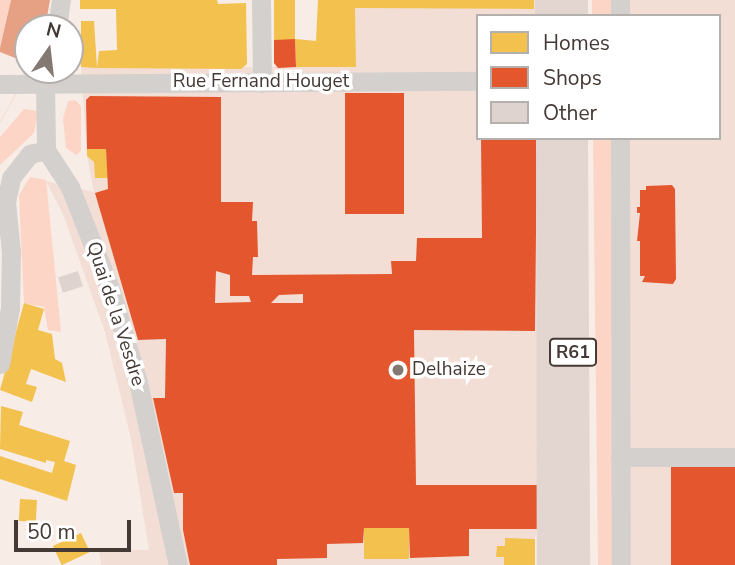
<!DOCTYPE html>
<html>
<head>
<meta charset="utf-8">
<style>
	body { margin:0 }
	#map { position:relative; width:735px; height:565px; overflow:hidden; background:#f8ece6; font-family:"Nunito Sans",sans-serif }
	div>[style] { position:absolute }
	.built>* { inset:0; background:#f3ded5 }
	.green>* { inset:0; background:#fcd5c6; transform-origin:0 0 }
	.water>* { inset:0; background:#e6a083 }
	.pier>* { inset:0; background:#f8ece6 }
	.homes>* { inset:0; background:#f2c14e; transform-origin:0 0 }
	.shops>* { inset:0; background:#e4572e; transform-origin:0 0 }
	.building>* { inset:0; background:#ded3ce; transform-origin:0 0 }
	.minor>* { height:19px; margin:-9.5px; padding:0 9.5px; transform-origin:9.5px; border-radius:9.5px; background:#d4d0ce }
	.highway>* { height:30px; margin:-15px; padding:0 15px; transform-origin:15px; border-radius:15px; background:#e3d6d1 }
	.dots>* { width:19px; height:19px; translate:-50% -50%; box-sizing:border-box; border:4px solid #fff; border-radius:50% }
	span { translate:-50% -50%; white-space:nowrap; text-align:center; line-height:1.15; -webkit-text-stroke:7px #fff; paint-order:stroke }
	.shield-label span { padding:2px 5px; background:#fff; border:2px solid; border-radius:5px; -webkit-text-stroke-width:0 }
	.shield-label { font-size:18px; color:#443934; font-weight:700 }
	.street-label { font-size:19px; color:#443934 }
	.poi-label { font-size:19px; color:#443934 }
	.left { translate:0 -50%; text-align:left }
	.legend { position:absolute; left:476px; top:14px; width:245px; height:126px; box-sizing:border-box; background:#fff; border:2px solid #b4b0ae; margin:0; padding:9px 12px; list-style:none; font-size:21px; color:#443934 }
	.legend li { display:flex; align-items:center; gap:14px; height:35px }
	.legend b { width:35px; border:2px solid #b4b0ae }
	.north { position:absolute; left:14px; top:14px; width:70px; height:70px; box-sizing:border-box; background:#fff; border:2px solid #b4b0ae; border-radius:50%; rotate:14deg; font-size:19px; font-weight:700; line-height:28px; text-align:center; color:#443934 }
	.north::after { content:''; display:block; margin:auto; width:24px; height:32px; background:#837872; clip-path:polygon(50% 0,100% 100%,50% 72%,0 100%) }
	.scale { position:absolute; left:14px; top:520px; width:117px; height:32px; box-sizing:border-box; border:4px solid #443934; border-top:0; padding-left:9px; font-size:21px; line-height:24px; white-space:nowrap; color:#443934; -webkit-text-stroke:5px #fff; paint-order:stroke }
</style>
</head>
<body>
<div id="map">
	<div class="built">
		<i style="clip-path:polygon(318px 0,535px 0,535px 16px,478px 16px,478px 138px,537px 138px,537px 529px,535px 539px,505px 538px,505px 546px,497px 547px,497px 556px,504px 557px,504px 565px,101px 565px,99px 550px,149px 550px,131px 439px,105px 332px,63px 214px,46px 181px,94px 192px,87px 156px,81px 67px,321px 67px)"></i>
		<i style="clip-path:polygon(613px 0,735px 0,735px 565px,615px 565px,613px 138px,719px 138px,719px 16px,613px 16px)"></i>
	</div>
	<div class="green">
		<i style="clip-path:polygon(0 0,11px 0,0 48px)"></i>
		<i style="left:592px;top:0;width:21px;height:16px"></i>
		<i style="clip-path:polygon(75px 100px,81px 106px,81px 151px,76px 155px,66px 148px,63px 119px,68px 101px)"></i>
		<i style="clip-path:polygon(24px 109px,38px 111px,34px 133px,0 165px,0 137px)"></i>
		<i style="clip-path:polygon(593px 138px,613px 138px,615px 565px,598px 565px)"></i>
		<i style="clip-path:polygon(30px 177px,46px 180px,61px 332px,48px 330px,44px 307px,24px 303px,19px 195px)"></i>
	</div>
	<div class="water">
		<i style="clip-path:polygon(11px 0,50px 0,45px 28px,28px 28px,30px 70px,0 122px,0 48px)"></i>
	</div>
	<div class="pier">
		<i style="clip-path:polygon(0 52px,28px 63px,30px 70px,0 122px)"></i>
	</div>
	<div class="homes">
		<i style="clip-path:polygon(80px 0,217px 0,218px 4px,246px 3px,247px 64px,241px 69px,97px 68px,99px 51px,117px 50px,116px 9px,80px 9px)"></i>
		<i style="left:274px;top:0;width:21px;height:40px"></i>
		<i style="clip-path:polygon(318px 0,534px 0,534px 9px,355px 8px,356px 67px,296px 67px,295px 39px,316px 41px)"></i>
		<i style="clip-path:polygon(81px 21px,94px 21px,97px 68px,81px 67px)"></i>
		<i style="clip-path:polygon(87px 149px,106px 149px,108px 178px,95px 178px,94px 162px,87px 156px)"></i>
		<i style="clip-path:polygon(24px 303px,44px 309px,38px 330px,52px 334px,55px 359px,62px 363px,66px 382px,31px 369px,26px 384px,37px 387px,32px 402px,0 390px)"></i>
		<i style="clip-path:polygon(1px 406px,23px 412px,19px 425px,70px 441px,64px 461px,76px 465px,67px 501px,0 479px,0 456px,52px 473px,55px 462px,46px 460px,46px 463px,0 449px)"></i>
		<i style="left:20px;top:499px;width:17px;height:22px;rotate:3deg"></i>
		<i style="left:364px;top:528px;width:45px;height:31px"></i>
		<i style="left:81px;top:533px;width:21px;height:31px;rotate:65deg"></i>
		<i style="clip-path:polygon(505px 538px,535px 539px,535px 565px,504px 565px,504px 557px,496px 557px,497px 546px,505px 546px)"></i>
	</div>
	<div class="shops">
		<i style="clip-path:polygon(295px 39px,296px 67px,278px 68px,274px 63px,274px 40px)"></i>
		<i style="left:345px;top:93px;width:59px;height:121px"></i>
		<i style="clip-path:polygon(evenodd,90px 96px,221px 97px,221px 202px,253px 202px,252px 221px,257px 221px,258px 257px,253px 257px,252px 275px,392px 274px,391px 261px,416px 261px,417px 238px,482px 238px,481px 138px,537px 138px,535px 331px,414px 330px,416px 485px,537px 485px,537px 529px,469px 529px,469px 556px,410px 558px,409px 528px,364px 528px,363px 543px,327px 544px,327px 558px,277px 559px,277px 565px,190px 565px,183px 530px,183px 493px,174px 493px,153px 398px,165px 398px,166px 339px,138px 340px,95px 193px,108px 189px,106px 149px,87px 149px,86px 100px,90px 96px,216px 271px,230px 275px,230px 296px,249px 296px,251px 302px,215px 303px,216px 271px,90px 96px,303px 294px,303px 303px,271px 303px,279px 295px,303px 294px)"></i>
		<i style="clip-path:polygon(672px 185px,675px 189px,676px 279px,673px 284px,642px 282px,645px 276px,640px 276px,640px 241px,637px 241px,640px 213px,637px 213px,637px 207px,640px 207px,640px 190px,646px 190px,646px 186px)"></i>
		<i style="left:671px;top:467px;width:64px;height:98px"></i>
	</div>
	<div class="building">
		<i style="left:78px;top:271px;width:16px;height:21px;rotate:72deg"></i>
	</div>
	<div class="minor">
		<i style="left:261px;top:0;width:83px;rotate:89.3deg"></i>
		<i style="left:620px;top:0;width:16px;rotate:90deg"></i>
		<i style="left:57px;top:28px;width:28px;rotate:-82deg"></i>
		<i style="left:49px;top:70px;width:14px;rotate:107deg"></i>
		<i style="left:45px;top:83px;width:67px;rotate:89.1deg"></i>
		<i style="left:46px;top:150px;width:44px;rotate:57deg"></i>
		<i style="left:70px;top:187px;width:112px;rotate:68.5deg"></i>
		<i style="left:111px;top:291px;width:95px;rotate:73.5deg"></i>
		<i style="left:138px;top:382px;width:187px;rotate:77.7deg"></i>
		<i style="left:0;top:84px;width:478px;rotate:-0.4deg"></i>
		<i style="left:620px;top:138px;width:427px;rotate:89.9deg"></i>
		<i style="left:0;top:364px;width:57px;rotate:-79.9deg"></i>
		<i style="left:10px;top:308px;width:56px;rotate:-89deg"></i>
		<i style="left:11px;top:252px;width:50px;rotate:-95.7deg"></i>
		<i style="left:6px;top:202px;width:25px;rotate:-78deg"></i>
		<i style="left:11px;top:178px;width:31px;rotate:-52deg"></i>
		<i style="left:30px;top:154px;width:16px;rotate:-14deg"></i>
		<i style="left:620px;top:457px;width:115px"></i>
	</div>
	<div class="highway">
		<i style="left:573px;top:0;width:16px;rotate:90deg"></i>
		<i style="left:550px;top:16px;width:16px;rotate:-90deg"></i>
		<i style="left:551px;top:138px;width:427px;rotate:89.9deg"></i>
		<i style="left:573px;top:138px;width:427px;rotate:89.7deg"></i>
	</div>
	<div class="dots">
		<i style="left:398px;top:370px;background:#837872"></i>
	</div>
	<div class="shield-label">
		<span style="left:573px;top:352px">R61</span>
	</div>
	<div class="street-label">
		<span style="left:261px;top:82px">Rue Fernand Houget</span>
		<span style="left:115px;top:314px;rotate:72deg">Quai de la Vesdre</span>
	</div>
	<div class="poi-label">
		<span class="left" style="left:412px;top:370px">Delhaize</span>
	</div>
	<ul class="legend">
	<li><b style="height:19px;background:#f2c14e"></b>Homes</li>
	<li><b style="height:19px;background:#e4572e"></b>Shops</li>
	<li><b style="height:19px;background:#ded3ce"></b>Other</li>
	</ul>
	<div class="north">N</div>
	<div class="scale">50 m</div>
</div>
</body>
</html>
